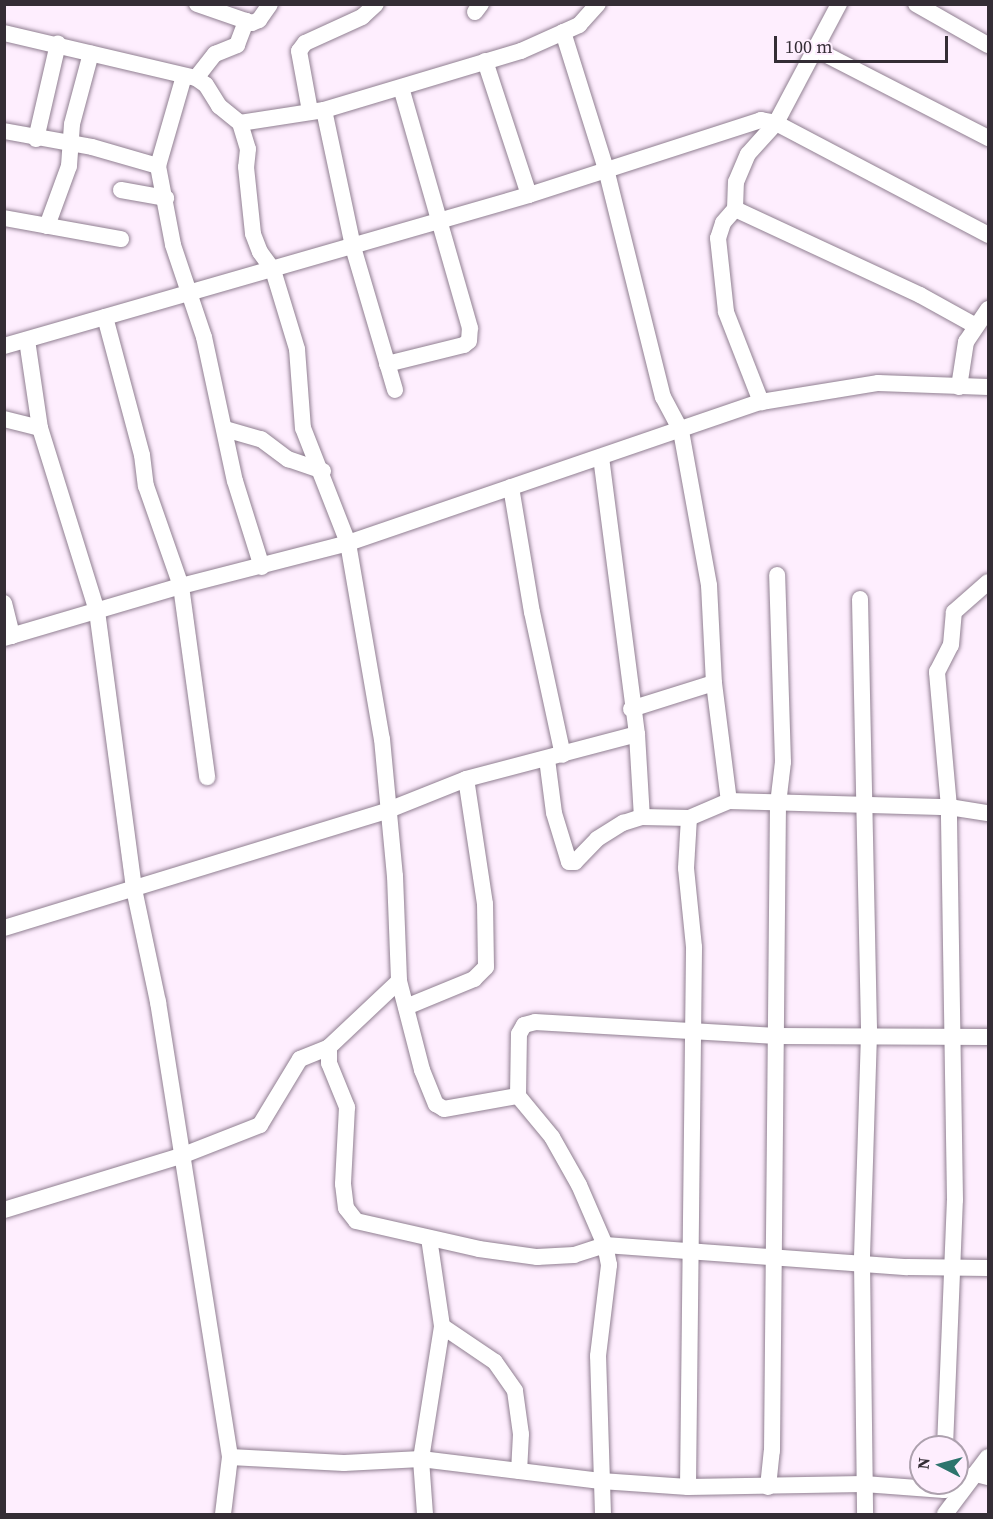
<!DOCTYPE html>
<html>
<head>
<meta charset="utf-8">
<style>
	body { margin:0 }
	#map { position:relative; width:993px; height:1519px; overflow:hidden; background:#feeefe; font-family:"Source Serif 4",serif }
	div>[style] { position:absolute }
	.roads { filter:drop-shadow(0 0 2px #907f91) drop-shadow(0 0 2px #907f91) }
	.minor>* { height:16px; margin:-8px; padding:0 8px; transform-origin:8px; border-radius:8px; background:#fff }
	span { translate:-50% -50%; white-space:nowrap; text-align:center; line-height:1.15; -webkit-text-stroke:5px #feeefe; paint-order:stroke }
	.frame { position:absolute; inset:0; border:6px solid #342d35; pointer-events:none }
	.north { position:absolute; left:909px; top:1435px; width:60px; height:60px; box-sizing:border-box; background:#feeefe; border:2px solid #ada1ae; border-radius:50%; rotate:276deg; font-size:16px; font-weight:700; line-height:24px; text-align:center; color:#342d35 }
	.north::after { content:''; display:block; margin:auto; width:21px; height:27px; background:#2d746d; clip-path:polygon(50% 0,100% 100%,50% 72%,0 100%) }
	.scale { position:absolute; left:774px; top:36px; width:174px; height:27px; box-sizing:border-box; border:3px solid #342d35; border-top:0; padding-left:8px; font-size:18px; line-height:21px; white-space:nowrap; color:#342d35; -webkit-text-stroke:4px #feeefe; paint-order:stroke }
</style>
</head>
<body>
<div id="map">
	<div class="roads">
		<div class="minor">
			<i style="left:197px;top:4px;width:58px;rotate:19.1deg"></i>
			<i style="left:252px;top:23px;width:8px;rotate:-23deg"></i>
			<i style="left:259px;top:20px;width:19px;rotate:-55deg"></i>
			<i style="left:916px;top:4px;width:83px;rotate:29.7deg"></i>
			<i style="left:475px;top:12px;width:10px;rotate:-53deg"></i>
			<i style="left:563px;top:32px;width:144px;rotate:72.6deg"></i>
			<i style="left:606px;top:169px;width:235px;rotate:76deg"></i>
			<i style="left:663px;top:397px;width:38px;rotate:62deg"></i>
			<i style="left:681px;top:431px;width:157px;rotate:79.7deg"></i>
			<i style="left:709px;top:585px;width:98px;rotate:87.1deg"></i>
			<i style="left:714px;top:683px;width:119px;rotate:82.8deg"></i>
			<i style="left:4px;top:33px;width:197px;rotate:13.2deg"></i>
			<i style="left:196px;top:78px;width:31px;rotate:-52deg"></i>
			<i style="left:215px;top:54px;width:24px;rotate:-22deg"></i>
			<i style="left:237px;top:45px;width:26px;rotate:-69deg"></i>
			<i style="left:815px;top:49px;width:195px;rotate:27.2deg"></i>
			<i style="left:485px;top:61px;width:141px;rotate:71.8deg"></i>
			<i style="left:184px;top:76px;width:94px;rotate:106.1deg"></i>
			<i style="left:158px;top:166px;width:80px;rotate:79.2deg"></i>
			<i style="left:173px;top:245px;width:97px;rotate:71.4deg"></i>
			<i style="left:204px;top:337px;width:147px;rotate:77.9deg"></i>
			<i style="left:235px;top:481px;width:90px;rotate:72.6deg"></i>
			<i style="left:196px;top:78px;width:12px;rotate:35deg"></i>
			<i style="left:206px;top:85px;width:25px;rotate:58deg"></i>
			<i style="left:219px;top:106px;width:27px;rotate:39deg"></i>
			<i style="left:240px;top:123px;width:27px;rotate:73deg"></i>
			<i style="left:248px;top:149px;width:18px;rotate:96deg"></i>
			<i style="left:246px;top:167px;width:67px;rotate:84deg"></i>
			<i style="left:253px;top:234px;width:19px;rotate:69deg"></i>
			<i style="left:260px;top:252px;width:22px;rotate:54deg"></i>
			<i style="left:273px;top:270px;width:83px;rotate:73.1deg"></i>
			<i style="left:297px;top:349px;width:79px;rotate:85.7deg"></i>
			<i style="left:303px;top:428px;width:123px;rotate:68.6deg"></i>
			<i style="left:348px;top:543px;width:199px;rotate:80.2deg"></i>
			<i style="left:382px;top:739px;width:138px;rotate:84.6deg"></i>
			<i style="left:395px;top:876px;width:105px;rotate:87.8deg"></i>
			<i style="left:399px;top:981px;width:92px;rotate:75.5deg"></i>
			<i style="left:422px;top:1070px;width:37px;rotate:68deg"></i>
			<i style="left:436px;top:1104px;width:9px;rotate:32deg"></i>
			<i style="left:444px;top:1109px;width:75px;rotate:-10deg"></i>
			<i style="left:324px;top:110px;width:206px;rotate:-16.7deg"></i>
			<i style="left:521px;top:51px;width:64px;rotate:-24.1deg"></i>
			<i style="left:579px;top:25px;width:28px;rotate:-48deg"></i>
			<i style="left:310px;top:111px;width:61px;rotate:-100.4deg"></i>
			<i style="left:299px;top:51px;width:10px;rotate:-53deg"></i>
			<i style="left:305px;top:43px;width:63px;rotate:-24.5deg"></i>
			<i style="left:362px;top:17px;width:19px;rotate:-43deg"></i>
			<i style="left:240px;top:123px;width:85px;rotate:-8.8deg"></i>
			<i style="left:324px;top:110px;width:140px;rotate:78deg"></i>
			<i style="left:353px;top:247px;width:149px;rotate:73.6deg"></i>
			<i style="left:4px;top:131px;width:89px;rotate:10.3deg"></i>
			<i style="left:92px;top:147px;width:69px;rotate:16.1deg"></i>
			<i style="left:36px;top:139px;width:98px;rotate:-77deg"></i>
			<i style="left:121px;top:190px;width:46px;rotate:10.1deg"></i>
			<i style="left:735px;top:209px;width:204px;rotate:24.9deg"></i>
			<i style="left:920px;top:295px;width:64px;rotate:29deg"></i>
			<i style="left:735px;top:209px;width:27px;rotate:-88deg"></i>
			<i style="left:736px;top:182px;width:30px;rotate:-67deg"></i>
			<i style="left:748px;top:154px;width:42px;rotate:-47.9deg"></i>
			<i style="left:776px;top:123px;width:135px;rotate:-62.1deg"></i>
			<i style="left:735px;top:209px;width:18px;rotate:131deg"></i>
			<i style="left:723px;top:223px;width:16px;rotate:108deg"></i>
			<i style="left:718px;top:238px;width:74px;rotate:83.8deg"></i>
			<i style="left:726px;top:312px;width:97px;rotate:68.7deg"></i>
			<i style="left:4px;top:218px;width:119px;rotate:10.2deg"></i>
			<i style="left:47px;top:226px;width:64px;rotate:-69.9deg"></i>
			<i style="left:69px;top:166px;width:42px;rotate:-85.9deg"></i>
			<i style="left:72px;top:124px;width:73px;rotate:-75deg"></i>
			<i style="left:105px;top:317px;width:143px;rotate:75deg"></i>
			<i style="left:142px;top:455px;width:31px;rotate:83deg"></i>
			<i style="left:146px;top:486px;width:106px;rotate:70.7deg"></i>
			<i style="left:181px;top:586px;width:193px;rotate:82.2deg"></i>
			<i style="left:27px;top:340px;width:89px;rotate:81.6deg"></i>
			<i style="left:40px;top:428px;width:192px;rotate:72.7deg"></i>
			<i style="left:97px;top:611px;width:280px;rotate:82.4deg"></i>
			<i style="left:134px;top:889px;width:116px;rotate:78deg"></i>
			<i style="left:158px;top:1002px;width:461px;rotate:81deg"></i>
			<i style="left:230px;top:1457px;width:114px;rotate:3deg"></i>
			<i style="left:344px;top:1463px;width:77px;rotate:-3deg"></i>
			<i style="left:421px;top:1459px;width:181px;rotate:7deg"></i>
			<i style="left:601px;top:1481px;width:87px;rotate:3.9deg"></i>
			<i style="left:688px;top:1487px;width:176px;rotate:-1deg"></i>
			<i style="left:864px;top:1484px;width:80px;rotate:4.3deg"></i>
			<i style="left:944px;top:1490px;width:36px;rotate:-27deg"></i>
			<i style="left:976px;top:1474px;width:12px;rotate:14deg"></i>
			<i style="left:4px;top:346px;width:546px;rotate:-16.05deg"></i>
			<i style="left:529px;top:195px;width:244px;rotate:-17.9deg"></i>
			<i style="left:761px;top:120px;width:15px;rotate:11deg"></i>
			<i style="left:776px;top:123px;width:240px;rotate:27.8deg"></i>
			<i style="left:387px;top:364px;width:79px;rotate:-13.9deg"></i>
			<i style="left:464px;top:345px;width:6px;rotate:-39deg"></i>
			<i style="left:469px;top:341px;width:13px;rotate:-86deg"></i>
			<i style="left:470px;top:328px;width:250px;rotate:-106deg"></i>
			<i style="left:959px;top:387px;width:46px;rotate:-81.2deg"></i>
			<i style="left:966px;top:342px;width:40px;rotate:-56deg"></i>
			<i style="left:4px;top:419px;width:37px;rotate:14deg"></i>
			<i style="left:225px;top:429px;width:37px;rotate:16deg"></i>
			<i style="left:261px;top:439px;width:34px;rotate:37deg"></i>
			<i style="left:288px;top:459px;width:37px;rotate:19deg"></i>
			<i style="left:601px;top:457px;width:279px;rotate:82.6deg"></i>
			<i style="left:637px;top:734px;width:83px;rotate:86.6deg"></i>
			<i style="left:511px;top:487px;width:127px;rotate:80.5deg"></i>
			<i style="left:532px;top:612px;width:146px;rotate:77.8deg"></i>
			<i style="left:860px;top:599px;width:435px;rotate:88.8deg"></i>
			<i style="left:869px;top:1034px;width:227px;rotate:91.8deg"></i>
			<i style="left:862px;top:1261px;width:253px;rotate:89.3deg"></i>
			<i style="left:4px;top:603px;width:34px;rotate:76deg"></i>
			<i style="left:4px;top:638px;width:184px;rotate:-16.4deg"></i>
			<i style="left:181px;top:586px;width:172px;rotate:-14.4deg"></i>
			<i style="left:348px;top:543px;width:436px;rotate:-18.9deg"></i>
			<i style="left:761px;top:402px;width:119px;rotate:-9.2deg"></i>
			<i style="left:878px;top:383px;width:110px;rotate:2.1deg"></i>
			<i style="left:631px;top:709px;width:87px;rotate:-17.4deg"></i>
			<i style="left:547px;top:759px;width:54px;rotate:82.6deg"></i>
			<i style="left:554px;top:813px;width:51px;rotate:73deg"></i>
			<i style="left:569px;top:862px;width:6px"></i>
			<i style="left:575px;top:862px;width:32px;rotate:-46deg"></i>
			<i style="left:597px;top:839px;width:31px;rotate:-32deg"></i>
			<i style="left:623px;top:823px;width:20px;rotate:-18deg"></i>
			<i style="left:642px;top:817px;width:47px;rotate:1.2deg"></i>
			<i style="left:689px;top:818px;width:43px;rotate:-23deg"></i>
			<i style="left:729px;top:801px;width:220px;rotate:1.6deg"></i>
			<i style="left:949px;top:807px;width:39px;rotate:9deg"></i>
			<i style="left:4px;top:928px;width:400px;rotate:-17deg"></i>
			<i style="left:386px;top:811px;width:86px;rotate:-21.8deg"></i>
			<i style="left:466px;top:779px;width:177px;rotate:-14.7deg"></i>
			<i style="left:399px;top:981px;width:96px;rotate:136.7deg"></i>
			<i style="left:329px;top:1047px;width:16px;rotate:90deg"></i>
			<i style="left:329px;top:1063px;width:48px;rotate:67.8deg"></i>
			<i style="left:347px;top:1107px;width:77px;rotate:93deg"></i>
			<i style="left:343px;top:1184px;width:24px;rotate:83deg"></i>
			<i style="left:346px;top:1208px;width:16px;rotate:52deg"></i>
			<i style="left:356px;top:1221px;width:126px;rotate:12.8deg"></i>
			<i style="left:479px;top:1249px;width:59px;rotate:7.9deg"></i>
			<i style="left:537px;top:1257px;width:37px;rotate:-3deg"></i>
			<i style="left:574px;top:1255px;width:33px;rotate:-18deg"></i>
			<i style="left:605px;top:1245px;width:303px;rotate:4.2deg"></i>
			<i style="left:907px;top:1267px;width:81px;rotate:0.7deg"></i>
			<i style="left:406px;top:1007px;width:74px;rotate:-22.4deg"></i>
			<i style="left:474px;top:979px;width:17px;rotate:-45deg"></i>
			<i style="left:486px;top:967px;width:63px;rotate:-90.9deg"></i>
			<i style="left:485px;top:904px;width:126px;rotate:-98.6deg"></i>
			<i style="left:4px;top:1210px;width:185px;rotate:-17deg"></i>
			<i style="left:181px;top:1156px;width:85px;rotate:-21.4deg"></i>
			<i style="left:260px;top:1125px;width:77px;rotate:-58.8deg"></i>
			<i style="left:300px;top:1059px;width:31px;rotate:-22deg"></i>
			<i style="left:442px;top:1326px;width:64px;rotate:34.2deg"></i>
			<i style="left:495px;top:1362px;width:35px;rotate:55deg"></i>
			<i style="left:515px;top:1391px;width:43px;rotate:82.1deg"></i>
			<i style="left:521px;top:1434px;width:37px;rotate:93deg"></i>
			<i style="left:945px;top:1447px;width:247px;rotate:-87.7deg"></i>
			<i style="left:955px;top:1200px;width:393px;rotate:-90.9deg"></i>
			<i style="left:949px;top:807px;width:136px;rotate:-95.1deg"></i>
			<i style="left:937px;top:672px;width:30px;rotate:-63deg"></i>
			<i style="left:951px;top:645px;width:33px;rotate:-85deg"></i>
			<i style="left:954px;top:612px;width:45px;rotate:-41.4deg"></i>
			<i style="left:688px;top:1487px;width:540px;rotate:-89.36deg"></i>
			<i style="left:694px;top:947px;width:79px;rotate:-95.8deg"></i>
			<i style="left:686px;top:868px;width:50px;rotate:-86.6deg"></i>
			<i style="left:768px;top:1487px;width:36px;rotate:-84deg"></i>
			<i style="left:772px;top:1451px;width:647px;rotate:-89.47deg"></i>
			<i style="left:778px;top:804px;width:42px;rotate:-83.2deg"></i>
			<i style="left:783px;top:762px;width:187px;rotate:-91.8deg"></i>
			<i style="left:223px;top:1514px;width:57px;rotate:-83deg"></i>
			<i style="left:425px;top:1514px;width:55px;rotate:-94.2deg"></i>
			<i style="left:421px;top:1459px;width:135px;rotate:-81deg"></i>
			<i style="left:442px;top:1326px;width:89px;rotate:-98.4deg"></i>
			<i style="left:603px;top:1514px;width:158px;rotate:-91.8deg"></i>
			<i style="left:598px;top:1356px;width:92px;rotate:-83.1deg"></i>
			<i style="left:609px;top:1265px;width:20px;rotate:-101deg"></i>
			<i style="left:605px;top:1245px;width:65px;rotate:-113.4deg"></i>
			<i style="left:579px;top:1185px;width:55px;rotate:-119.4deg"></i>
			<i style="left:552px;top:1137px;width:53px;rotate:-129.7deg"></i>
			<i style="left:518px;top:1096px;width:62px;rotate:-89.1deg"></i>
			<i style="left:519px;top:1034px;width:10px;rotate:-61deg"></i>
			<i style="left:524px;top:1025px;width:11px;rotate:-15deg"></i>
			<i style="left:535px;top:1022px;width:242px;rotate:3.3deg"></i>
			<i style="left:777px;top:1036px;width:211px;rotate:0.3deg"></i>
			<i style="left:945px;top:1514px;width:71px;rotate:-53deg"></i>
		</div>
	</div>
	<div class="frame"></div>
	<div class="north">N</div>
	<div class="scale">100 m</div>
</div>
</body>
</html>
